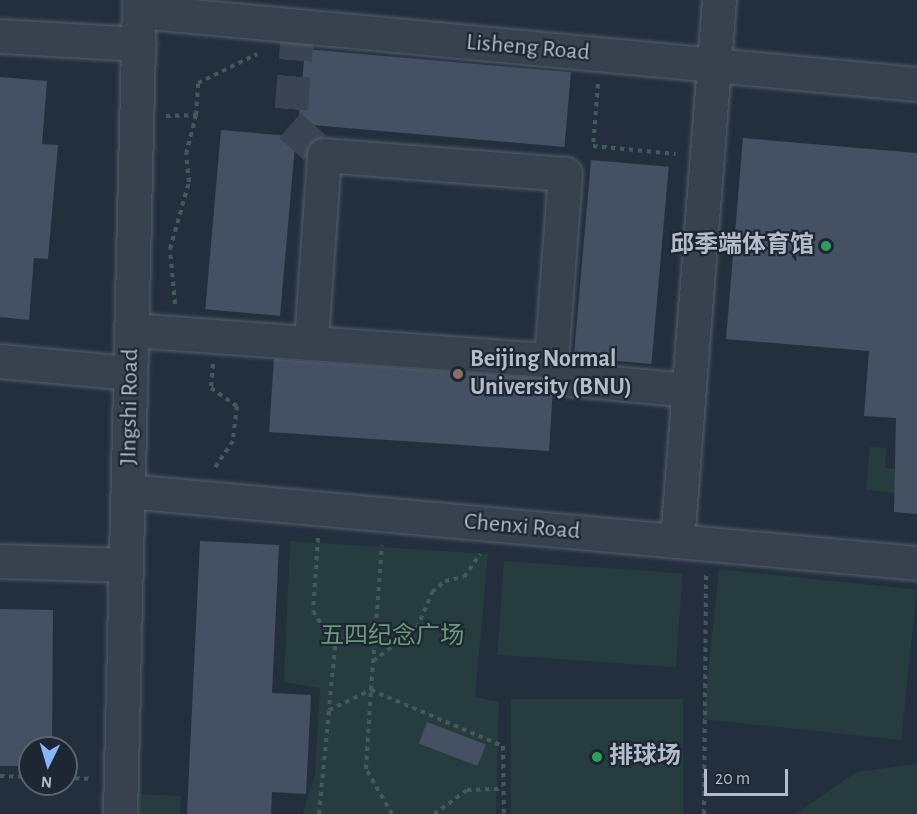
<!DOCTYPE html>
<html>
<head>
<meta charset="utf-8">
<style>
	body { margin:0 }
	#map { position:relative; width:917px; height:814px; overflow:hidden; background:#242f3e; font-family:"Alegreya Sans","Noto Sans SC",sans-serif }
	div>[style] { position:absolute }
	.green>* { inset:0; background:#263c3f; transform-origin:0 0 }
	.building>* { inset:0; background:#455162; transform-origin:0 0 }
	.minor-tunnel>* { height:33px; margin-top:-16.5px; transform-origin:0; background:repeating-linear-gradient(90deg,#3a4453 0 33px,transparent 0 49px) }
	.path>* { height:4px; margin-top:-2px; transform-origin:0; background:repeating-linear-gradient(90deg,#44595c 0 4.5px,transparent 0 9px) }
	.roads { filter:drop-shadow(0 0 2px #565f6c) drop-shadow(0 0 2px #565f6c) }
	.minor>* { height:33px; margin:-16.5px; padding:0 16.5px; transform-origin:16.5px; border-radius:16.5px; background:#38414e }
	.dots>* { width:16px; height:16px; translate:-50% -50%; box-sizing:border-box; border:3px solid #1d2633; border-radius:50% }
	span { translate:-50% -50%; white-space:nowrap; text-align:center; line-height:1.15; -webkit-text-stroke:4.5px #1d2633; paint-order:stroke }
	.street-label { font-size:24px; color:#b4bcc9 }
	.poi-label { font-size:24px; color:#b4bcc9; font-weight:700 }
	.right { translate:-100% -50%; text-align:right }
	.left { translate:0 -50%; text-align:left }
	.park-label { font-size:24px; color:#6b9a76 }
	.north { position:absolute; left:18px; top:736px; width:60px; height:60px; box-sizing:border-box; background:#1d2633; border:2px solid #59626f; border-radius:50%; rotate:185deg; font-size:16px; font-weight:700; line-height:24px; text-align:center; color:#b4bcc9 }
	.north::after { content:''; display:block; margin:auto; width:21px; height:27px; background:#8ab4f8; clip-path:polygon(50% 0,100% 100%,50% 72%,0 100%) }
	.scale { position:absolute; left:704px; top:769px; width:84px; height:27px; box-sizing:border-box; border:3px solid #b4bcc9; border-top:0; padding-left:8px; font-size:18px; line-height:21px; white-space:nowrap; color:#b4bcc9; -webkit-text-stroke:4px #1d2633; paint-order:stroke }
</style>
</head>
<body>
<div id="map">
	<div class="green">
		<i style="clip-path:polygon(870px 447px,886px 448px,885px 468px,917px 471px,917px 495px,866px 490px)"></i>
		<i style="clip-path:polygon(290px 541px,488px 554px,475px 697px,499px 702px,496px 814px,303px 814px,315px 775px,320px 688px,284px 682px)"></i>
		<i style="left:504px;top:561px;width:179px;height:94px;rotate:4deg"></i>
		<i style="left:719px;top:569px;width:199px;height:151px;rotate:6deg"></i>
		<i style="left:511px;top:699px;width:172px;height:115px"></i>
		<i style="clip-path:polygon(917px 764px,917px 814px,796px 814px,856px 772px)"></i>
		<i style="left:139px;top:794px;width:42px;height:20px;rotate:3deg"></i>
	</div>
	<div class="building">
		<i style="left:305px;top:49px;width:267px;height:75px;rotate:5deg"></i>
		<i style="clip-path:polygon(0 77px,47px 81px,42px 144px,58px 145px,48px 259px,34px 258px,29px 320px,0 317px)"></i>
		<i style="left:221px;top:130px;width:75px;height:180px;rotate:5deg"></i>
		<i style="clip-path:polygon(743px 138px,917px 153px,917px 514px,894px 512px,896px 418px,864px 416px,869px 351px,726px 339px)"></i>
		<i style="left:591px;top:160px;width:78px;height:198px;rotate:5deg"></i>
		<i style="clip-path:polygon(274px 359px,543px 378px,553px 388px,549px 451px,269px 432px)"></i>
		<i style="clip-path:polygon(200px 541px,279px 545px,272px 693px,311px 695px,306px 794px,272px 792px,271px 814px,187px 814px)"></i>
		<i style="clip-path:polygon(0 609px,53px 610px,52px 748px,30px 748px,30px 766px,0 766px)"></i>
		<i style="left:427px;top:722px;width:63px;height:23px;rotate:21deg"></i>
	</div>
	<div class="minor-tunnel">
		<i style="left:298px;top:27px;width:98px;rotate:94.7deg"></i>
		<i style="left:290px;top:125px;width:45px;rotate:41.4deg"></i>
	</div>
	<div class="path">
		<i style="left:598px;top:84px;width:62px;rotate:94.6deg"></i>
		<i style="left:593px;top:146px;width:83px;rotate:5.5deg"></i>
		<i style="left:166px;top:116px;width:30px;rotate:-2deg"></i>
		<i style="left:196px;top:115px;width:32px;rotate:-86deg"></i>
		<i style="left:198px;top:83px;width:66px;rotate:-26.2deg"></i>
		<i style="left:175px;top:304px;width:55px;rotate:-95.2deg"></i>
		<i style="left:170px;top:249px;width:70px;rotate:-74.2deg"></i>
		<i style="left:189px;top:182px;width:28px;rotate:-96deg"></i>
		<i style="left:186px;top:154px;width:40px;rotate:-75.6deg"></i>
		<i style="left:213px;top:364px;width:24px;rotate:95deg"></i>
		<i style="left:211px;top:388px;width:32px;rotate:35deg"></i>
		<i style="left:237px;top:406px;width:35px;rotate:97deg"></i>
		<i style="left:233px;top:441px;width:34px;rotate:124deg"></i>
		<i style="left:318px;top:538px;width:73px;rotate:93.9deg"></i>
		<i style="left:313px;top:611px;width:41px;rotate:57.8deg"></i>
		<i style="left:335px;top:646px;width:64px;rotate:95.4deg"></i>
		<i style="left:373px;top:661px;width:55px;rotate:-36.9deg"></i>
		<i style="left:417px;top:628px;width:39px;rotate:-67deg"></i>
		<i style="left:432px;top:592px;width:17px;rotate:-40deg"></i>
		<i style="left:445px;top:581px;width:19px;rotate:-12deg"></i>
		<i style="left:464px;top:577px;width:28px;rotate:-55deg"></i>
		<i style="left:0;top:776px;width:30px;rotate:2deg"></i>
		<i style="left:66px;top:778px;width:24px;rotate:2deg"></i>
		<i style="left:319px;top:814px;width:104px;rotate:-84.5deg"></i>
		<i style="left:329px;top:710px;width:47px;rotate:-25.5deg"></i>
		<i style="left:371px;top:690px;width:145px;rotate:-85.7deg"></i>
		<i style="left:392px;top:814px;width:52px;rotate:-120deg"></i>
		<i style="left:366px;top:769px;width:79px;rotate:-86.4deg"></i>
		<i style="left:371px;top:690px;width:143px;rotate:23deg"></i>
		<i style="left:503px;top:746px;width:68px;rotate:89.2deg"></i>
		<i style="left:434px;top:814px;width:41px;rotate:-36deg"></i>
		<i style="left:467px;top:790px;width:36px;rotate:-2deg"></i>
		<i style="left:704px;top:814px;width:242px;rotate:-89.5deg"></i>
	</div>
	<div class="roads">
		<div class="minor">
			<i style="left:139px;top:11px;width:781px;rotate:5.36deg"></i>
			<i style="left:0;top:36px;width:139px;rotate:3.3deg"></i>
			<i style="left:132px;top:330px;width:179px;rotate:4.2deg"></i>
			<i style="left:311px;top:343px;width:241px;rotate:4.1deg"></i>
			<i style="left:551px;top:360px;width:187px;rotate:-85.7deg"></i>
			<i style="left:565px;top:174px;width:242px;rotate:-175.5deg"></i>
			<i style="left:324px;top:155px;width:188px;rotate:94deg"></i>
			<i style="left:551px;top:360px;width:28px;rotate:44deg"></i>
			<i style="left:571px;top:379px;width:118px;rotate:5.4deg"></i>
			<i style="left:0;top:361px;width:131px;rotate:5.3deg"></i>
			<i style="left:128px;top:491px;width:792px;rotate:5.21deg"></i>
			<i style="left:677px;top:541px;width:543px;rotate:-85.56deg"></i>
			<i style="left:0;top:561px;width:126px;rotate:1.8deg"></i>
			<i style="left:120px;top:814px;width:814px;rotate:-88.66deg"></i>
		</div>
	</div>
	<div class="dots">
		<i style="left:826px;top:246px;background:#2e9e5b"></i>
		<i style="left:458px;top:374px;background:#8d6e63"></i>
		<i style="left:597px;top:757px;background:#2e9e5b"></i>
	</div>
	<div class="street-label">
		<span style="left:528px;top:48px;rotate:5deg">Lisheng Road</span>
		<span style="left:130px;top:407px;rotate:-89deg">JIngshi Road</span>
		<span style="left:522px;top:527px;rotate:5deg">Chenxi Road</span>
	</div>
	<div class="poi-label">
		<span class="right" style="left:814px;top:246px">邱季端体育馆</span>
		<span class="left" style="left:470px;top:374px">Beijing Normal<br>University (BNU)</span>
		<span class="left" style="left:609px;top:757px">排球场</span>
	</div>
	<div class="park-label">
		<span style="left:392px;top:637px">五四纪念广场</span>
	</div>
	<div class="north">N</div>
	<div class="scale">20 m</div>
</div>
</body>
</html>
